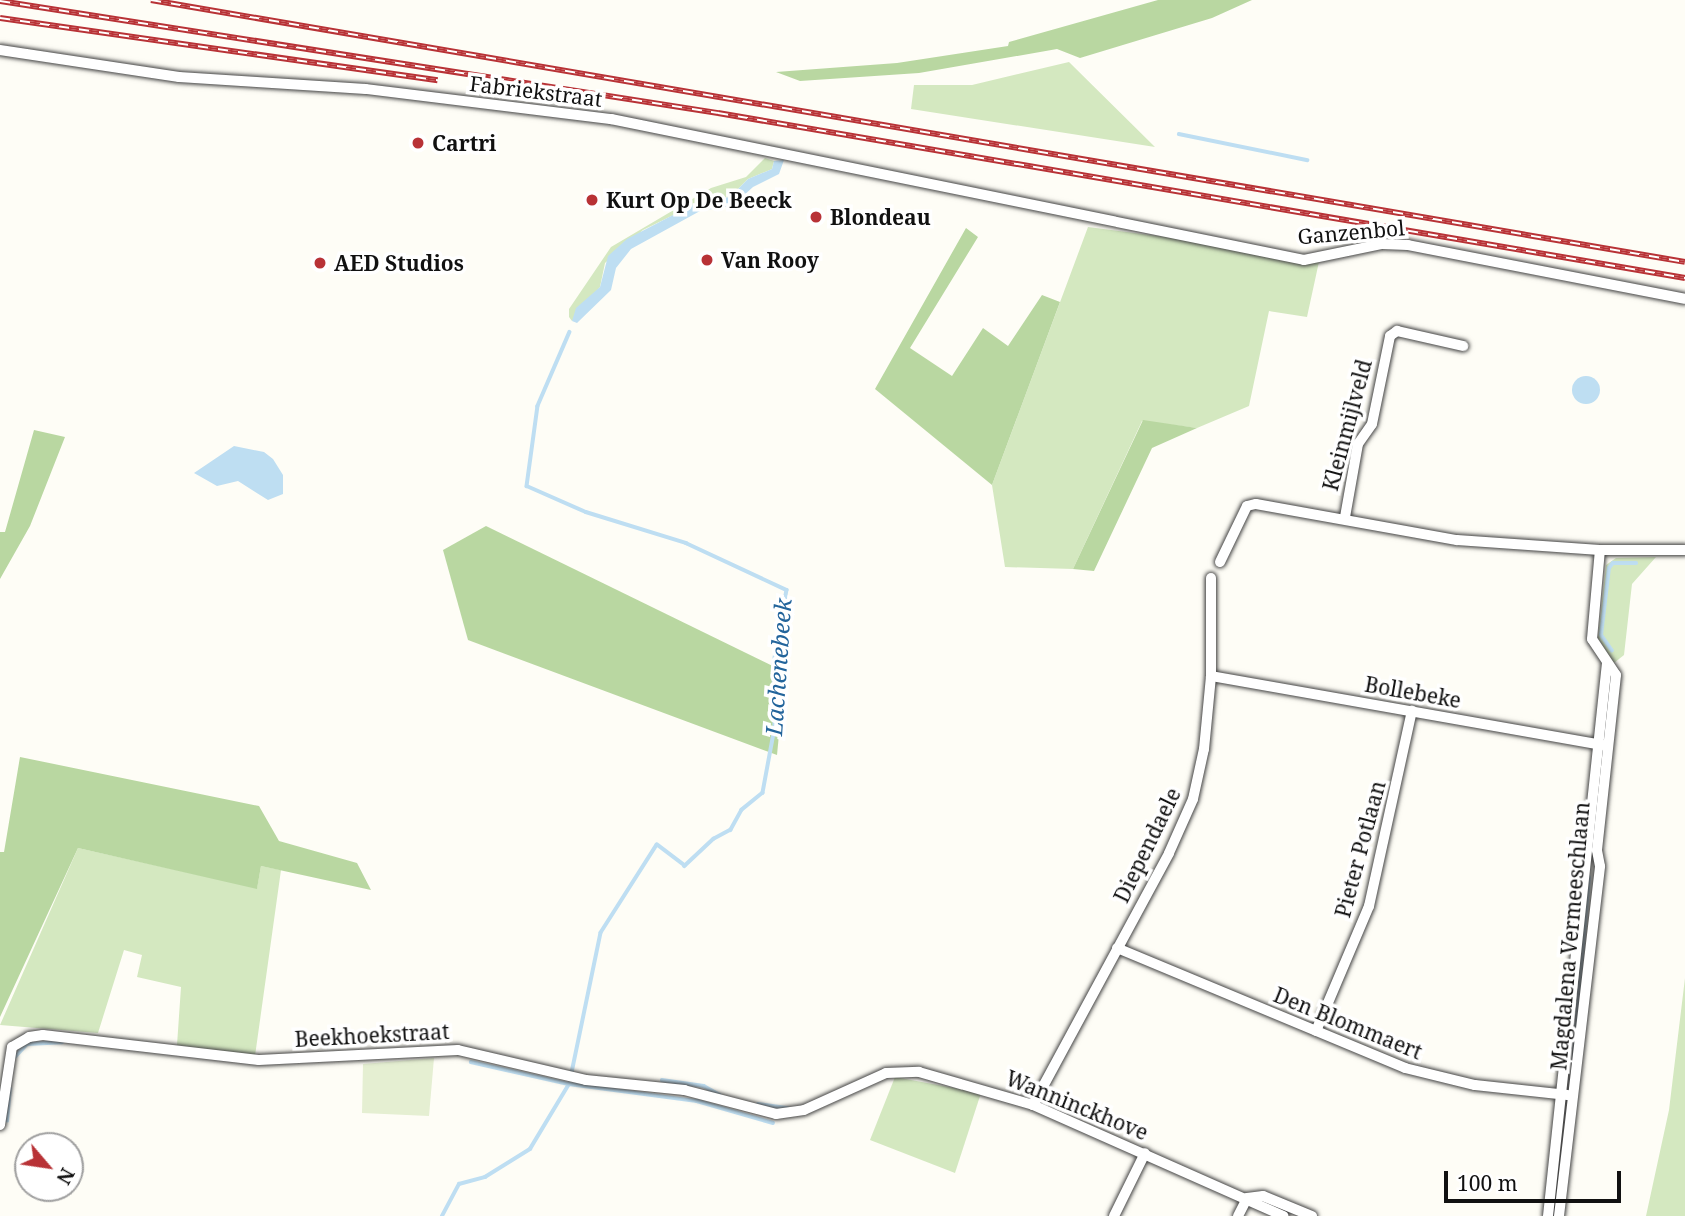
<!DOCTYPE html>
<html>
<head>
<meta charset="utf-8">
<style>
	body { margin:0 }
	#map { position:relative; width:1685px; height:1216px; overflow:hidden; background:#fefdf6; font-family:"Noto Serif",serif }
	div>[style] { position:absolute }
	.green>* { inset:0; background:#d4e8c0 }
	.forest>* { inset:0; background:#b9d7a1 }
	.pitch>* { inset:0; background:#e5efd2 }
	.water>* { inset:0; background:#bedef2 }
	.round { border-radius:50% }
	.stream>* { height:3.5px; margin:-1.75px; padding:0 1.75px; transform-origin:1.75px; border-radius:1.75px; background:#bedef2 }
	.roads { filter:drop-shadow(0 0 2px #444) drop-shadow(0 0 2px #444) }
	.street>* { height:10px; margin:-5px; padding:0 5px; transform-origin:5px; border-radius:5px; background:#fff }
	.rail>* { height:6px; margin-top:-3px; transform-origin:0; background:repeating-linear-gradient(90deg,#fff 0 10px,#b83236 0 20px); box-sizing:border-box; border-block:2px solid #b83236 }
	.dots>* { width:19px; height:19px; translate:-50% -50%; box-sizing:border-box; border:4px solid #fff; border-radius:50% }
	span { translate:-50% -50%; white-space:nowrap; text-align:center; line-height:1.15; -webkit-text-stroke:7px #fff; paint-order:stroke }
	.street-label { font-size:21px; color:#111 }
	.poi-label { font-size:21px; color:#111; font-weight:700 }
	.left { translate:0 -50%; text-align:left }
	.water-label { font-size:23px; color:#22649b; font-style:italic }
	.north { position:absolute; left:14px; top:1132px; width:70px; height:70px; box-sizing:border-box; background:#fff; border:2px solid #a0a0a0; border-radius:50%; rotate:119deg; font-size:19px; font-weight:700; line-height:28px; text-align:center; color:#111 }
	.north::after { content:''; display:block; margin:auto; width:24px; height:32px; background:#b83236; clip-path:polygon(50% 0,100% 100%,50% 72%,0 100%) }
	.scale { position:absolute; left:1444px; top:1171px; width:177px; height:32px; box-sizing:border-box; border:4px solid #111; border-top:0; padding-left:9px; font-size:21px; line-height:24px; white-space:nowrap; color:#111; -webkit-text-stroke:5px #fff; paint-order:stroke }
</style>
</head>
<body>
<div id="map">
	<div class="green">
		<i style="clip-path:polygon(1069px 62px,1155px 147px,911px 109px,914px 85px,972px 85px)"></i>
		<i style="clip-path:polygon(765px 158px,774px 161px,772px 169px,748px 179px,730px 197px,706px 199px,643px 230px,605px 263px,600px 287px,572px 321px,569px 317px,569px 309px,611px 247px,711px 188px,746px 177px)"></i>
		<i style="clip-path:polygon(1088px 227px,1320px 257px,1307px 317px,1269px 311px,1249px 406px,1197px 428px,1142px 421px,1073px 569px,1005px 567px,992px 485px)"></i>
		<i style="clip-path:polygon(1656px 557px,1632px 584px,1624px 655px,1614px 663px,1598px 638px,1606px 565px,1616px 558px)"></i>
		<i style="clip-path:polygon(78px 848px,257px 888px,261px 866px,281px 870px,255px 1056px,177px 1045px,181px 987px,137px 977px,142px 955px,124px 950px,98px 1033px,0 1025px)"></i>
		<i style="clip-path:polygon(1685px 978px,1685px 1216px,1646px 1216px,1669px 1110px)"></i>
		<i style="clip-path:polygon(895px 1077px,981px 1093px,955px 1173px,870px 1140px)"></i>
	</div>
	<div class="forest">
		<i style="clip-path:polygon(1158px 0,1252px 0,1212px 18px,1080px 58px,1057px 49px,919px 73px,800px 81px,776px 72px,897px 63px,1008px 46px,1009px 42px)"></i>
		<i style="clip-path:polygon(966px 228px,978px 237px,910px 348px,952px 376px,983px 328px,1008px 346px,1042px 295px,1060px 302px,992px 485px,875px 389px)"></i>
		<i style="clip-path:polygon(1143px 420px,1197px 428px,1152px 448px,1094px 571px,1073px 569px)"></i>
		<i style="clip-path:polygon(34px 430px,65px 437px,30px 526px,0 579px,0 532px,5px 532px)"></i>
		<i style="clip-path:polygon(486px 526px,785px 672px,777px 755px,468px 640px,443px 550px)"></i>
		<i style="clip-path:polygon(20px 757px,259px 806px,279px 841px,357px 863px,371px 890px,261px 866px,257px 889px,78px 848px,0 1017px,0 852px,4px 852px)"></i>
	</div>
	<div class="pitch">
		<i style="clip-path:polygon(434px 1058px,429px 1116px,362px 1113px,363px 1064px)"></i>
	</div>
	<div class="water">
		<i style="clip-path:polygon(784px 160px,779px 174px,753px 187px,732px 206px,700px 211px,631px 249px,616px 268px,611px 290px,577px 323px,572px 321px,576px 308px,600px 287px,608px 256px,627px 239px,698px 202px,730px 197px,748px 179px,772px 169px,774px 161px)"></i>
		<i class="round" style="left:1572px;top:376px;width:28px;height:28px"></i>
		<i style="clip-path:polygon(234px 446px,264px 452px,273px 459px,283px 475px,283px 494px,268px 500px,238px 481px,217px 486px,194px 473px)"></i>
	</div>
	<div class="stream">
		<i style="left:1179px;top:134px;width:131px;rotate:11.5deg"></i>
		<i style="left:570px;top:332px;width:81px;rotate:113.4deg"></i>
		<i style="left:538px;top:406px;width:81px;rotate:97.8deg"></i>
		<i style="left:527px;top:486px;width:64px;rotate:23.8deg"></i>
		<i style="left:586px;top:512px;width:105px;rotate:17.2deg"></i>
		<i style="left:686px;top:543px;width:111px;rotate:25deg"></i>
		<i style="left:787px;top:590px;width:75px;rotate:100deg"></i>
		<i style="left:774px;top:664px;width:64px;rotate:89.1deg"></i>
		<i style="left:775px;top:728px;width:66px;rotate:100.5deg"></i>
		<i style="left:763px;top:793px;width:27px;rotate:141deg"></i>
		<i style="left:742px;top:810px;width:23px;rotate:119deg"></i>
		<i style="left:731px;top:830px;width:19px;rotate:152deg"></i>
		<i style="left:714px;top:839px;width:40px;rotate:137deg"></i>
		<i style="left:685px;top:866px;width:35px;rotate:-143deg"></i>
		<i style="left:657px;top:845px;width:104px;rotate:122.5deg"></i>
		<i style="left:601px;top:933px;width:143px;rotate:101.7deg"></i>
		<i style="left:1612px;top:651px;width:19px;rotate:-125deg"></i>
		<i style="left:1601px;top:635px;width:67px;rotate:-83.2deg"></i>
		<i style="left:1609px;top:568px;width:6px;rotate:-51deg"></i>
		<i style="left:1613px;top:563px;width:23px"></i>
		<i style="left:15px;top:1057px;width:18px;rotate:-47deg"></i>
		<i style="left:27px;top:1044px;width:35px;rotate:-3deg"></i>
		<i style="left:1573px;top:1057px;width:180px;rotate:-84.9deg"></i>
		<i style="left:471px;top:1062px;width:100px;rotate:12.7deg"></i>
		<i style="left:569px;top:1084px;width:129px;rotate:7.6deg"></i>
		<i style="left:697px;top:1101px;width:79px;rotate:16.1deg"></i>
		<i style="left:662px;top:1080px;width:42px;rotate:8.1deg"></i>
		<i style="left:704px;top:1086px;width:18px;rotate:29deg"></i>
		<i style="left:758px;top:1104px;width:30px;rotate:8deg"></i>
		<i style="left:7px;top:1121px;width:32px;rotate:-85deg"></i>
		<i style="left:442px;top:1216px;width:36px;rotate:-62deg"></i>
		<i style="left:459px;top:1184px;width:27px;rotate:-15deg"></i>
		<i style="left:485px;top:1177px;width:53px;rotate:-31.9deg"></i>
		<i style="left:530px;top:1149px;width:76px;rotate:-59deg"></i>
	</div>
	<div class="roads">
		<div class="street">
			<i style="left:0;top:50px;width:181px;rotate:8.6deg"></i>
			<i style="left:179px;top:77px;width:187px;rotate:3.7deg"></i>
			<i style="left:366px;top:89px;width:247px;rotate:7deg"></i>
			<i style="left:611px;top:119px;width:707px;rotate:11.5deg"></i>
			<i style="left:1304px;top:260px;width:80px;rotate:-11.6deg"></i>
			<i style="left:1382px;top:244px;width:26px;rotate:2deg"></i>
			<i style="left:1408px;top:245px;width:282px;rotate:11deg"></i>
			<i style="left:1345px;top:517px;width:74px;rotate:-79.9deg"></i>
			<i style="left:1358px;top:444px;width:24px;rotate:-55deg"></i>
			<i style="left:1372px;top:424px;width:90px;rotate:-78.4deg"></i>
			<i style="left:1390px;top:336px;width:9px;rotate:-36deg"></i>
			<i style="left:1397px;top:331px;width:68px;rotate:12.8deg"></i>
			<i style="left:1220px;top:562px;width:62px;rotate:-64.3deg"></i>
			<i style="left:1247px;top:506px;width:9px;rotate:-13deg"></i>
			<i style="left:1256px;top:504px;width:204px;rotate:10.2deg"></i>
			<i style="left:1457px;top:540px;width:143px;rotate:4deg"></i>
			<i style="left:1600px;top:550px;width:85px"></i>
			<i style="left:1211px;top:676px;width:398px;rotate:10deg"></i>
			<i style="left:1117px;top:948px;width:312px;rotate:22.6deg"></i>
			<i style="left:1405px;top:1068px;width:72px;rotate:13.7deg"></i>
			<i style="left:1475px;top:1085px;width:93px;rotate:6.2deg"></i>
			<i style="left:1316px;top:1031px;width:136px;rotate:-67deg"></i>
			<i style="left:1369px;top:906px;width:200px;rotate:-77.6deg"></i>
			<i style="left:1033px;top:1105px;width:286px;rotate:-61.6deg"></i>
			<i style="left:1169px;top:853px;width:59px;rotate:-66deg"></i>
			<i style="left:1193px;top:799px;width:51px;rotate:-77.6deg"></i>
			<i style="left:1204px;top:749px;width:73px;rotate:-84.5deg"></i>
			<i style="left:1211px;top:676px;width:98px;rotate:-90deg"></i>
			<i style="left:0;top:1125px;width:79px;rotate:-81.3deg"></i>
			<i style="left:12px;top:1047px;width:20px;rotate:-30deg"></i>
			<i style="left:29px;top:1037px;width:14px;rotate:-8deg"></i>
			<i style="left:43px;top:1035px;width:217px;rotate:6.6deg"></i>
			<i style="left:259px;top:1060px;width:199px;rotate:-2.9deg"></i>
			<i style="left:458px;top:1050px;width:131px;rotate:13.2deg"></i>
			<i style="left:586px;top:1080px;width:99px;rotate:5.8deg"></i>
			<i style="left:684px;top:1090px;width:95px;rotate:14.6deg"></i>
			<i style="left:776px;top:1114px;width:28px;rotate:-8deg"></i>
			<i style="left:804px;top:1110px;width:90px;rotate:-24.3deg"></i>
			<i style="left:886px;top:1073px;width:33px;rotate:-2deg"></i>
			<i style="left:919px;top:1072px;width:119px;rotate:16.1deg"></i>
			<i style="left:1033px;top:1105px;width:274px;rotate:23.9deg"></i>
			<i style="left:1247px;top:1198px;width:16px;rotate:-7deg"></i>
			<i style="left:1263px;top:1196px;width:53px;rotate:22.2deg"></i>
			<i style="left:1114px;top:1216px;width:70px;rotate:-63.8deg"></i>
			<i style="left:1238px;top:1216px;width:20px;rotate:-63deg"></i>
			<i style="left:1548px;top:1216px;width:556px;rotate:-83.91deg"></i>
			<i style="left:1559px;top:1216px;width:352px;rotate:-83.3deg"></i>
			<i style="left:1600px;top:866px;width:16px;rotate:-101deg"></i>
			<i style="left:1597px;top:850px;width:176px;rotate:-83.8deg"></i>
			<i style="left:1616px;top:675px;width:43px;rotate:-123.7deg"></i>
			<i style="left:1592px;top:639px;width:89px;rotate:-84.9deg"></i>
		</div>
	</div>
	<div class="rail">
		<i style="left:151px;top:0;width:1556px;rotate:9.69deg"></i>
		<i style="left:0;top:1px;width:727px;rotate:8.87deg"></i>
		<i style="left:718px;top:113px;width:981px;rotate:9.68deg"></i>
		<i style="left:0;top:18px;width:442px;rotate:8.1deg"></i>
	</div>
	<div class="dots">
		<i style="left:418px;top:143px;background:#b83236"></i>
		<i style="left:592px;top:200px;background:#b83236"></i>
		<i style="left:816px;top:217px;background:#b83236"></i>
		<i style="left:707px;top:260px;background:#b83236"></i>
		<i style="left:320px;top:263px;background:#b83236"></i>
	</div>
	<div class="street-label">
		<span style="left:536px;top:91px;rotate:7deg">Fabriekstraat</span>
		<span style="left:1351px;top:232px;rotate:-5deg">Ganzenbol</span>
		<span style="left:1347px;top:425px;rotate:-75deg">Kleinmijlveld</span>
		<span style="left:1413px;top:692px;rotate:10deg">Bollebeke</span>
		<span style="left:1147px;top:845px;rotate:-64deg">Diependaele</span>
		<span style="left:1360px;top:849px;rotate:-75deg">Pieter Potlaan</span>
		<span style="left:1570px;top:936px;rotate:-85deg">Magdalena Vermeeschlaan</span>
		<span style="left:1348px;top:1023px;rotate:22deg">Den Blommaert</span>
		<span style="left:372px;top:1035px;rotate:-3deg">Beekhoekstraat</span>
		<span style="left:1077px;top:1105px;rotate:22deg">Wanninckhove</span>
	</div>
	<div class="poi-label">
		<span class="left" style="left:432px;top:143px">Cartri</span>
		<span class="left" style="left:606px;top:200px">Kurt Op De Beeck</span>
		<span class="left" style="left:830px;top:217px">Blondeau</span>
		<span class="left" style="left:721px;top:260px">Van Rooy</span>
		<span class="left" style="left:334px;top:263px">AED Studios</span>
	</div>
	<div class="water-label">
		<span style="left:778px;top:667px;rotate:-86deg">Lachenebeek</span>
	</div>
	<div class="north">N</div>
	<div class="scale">100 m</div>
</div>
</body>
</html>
